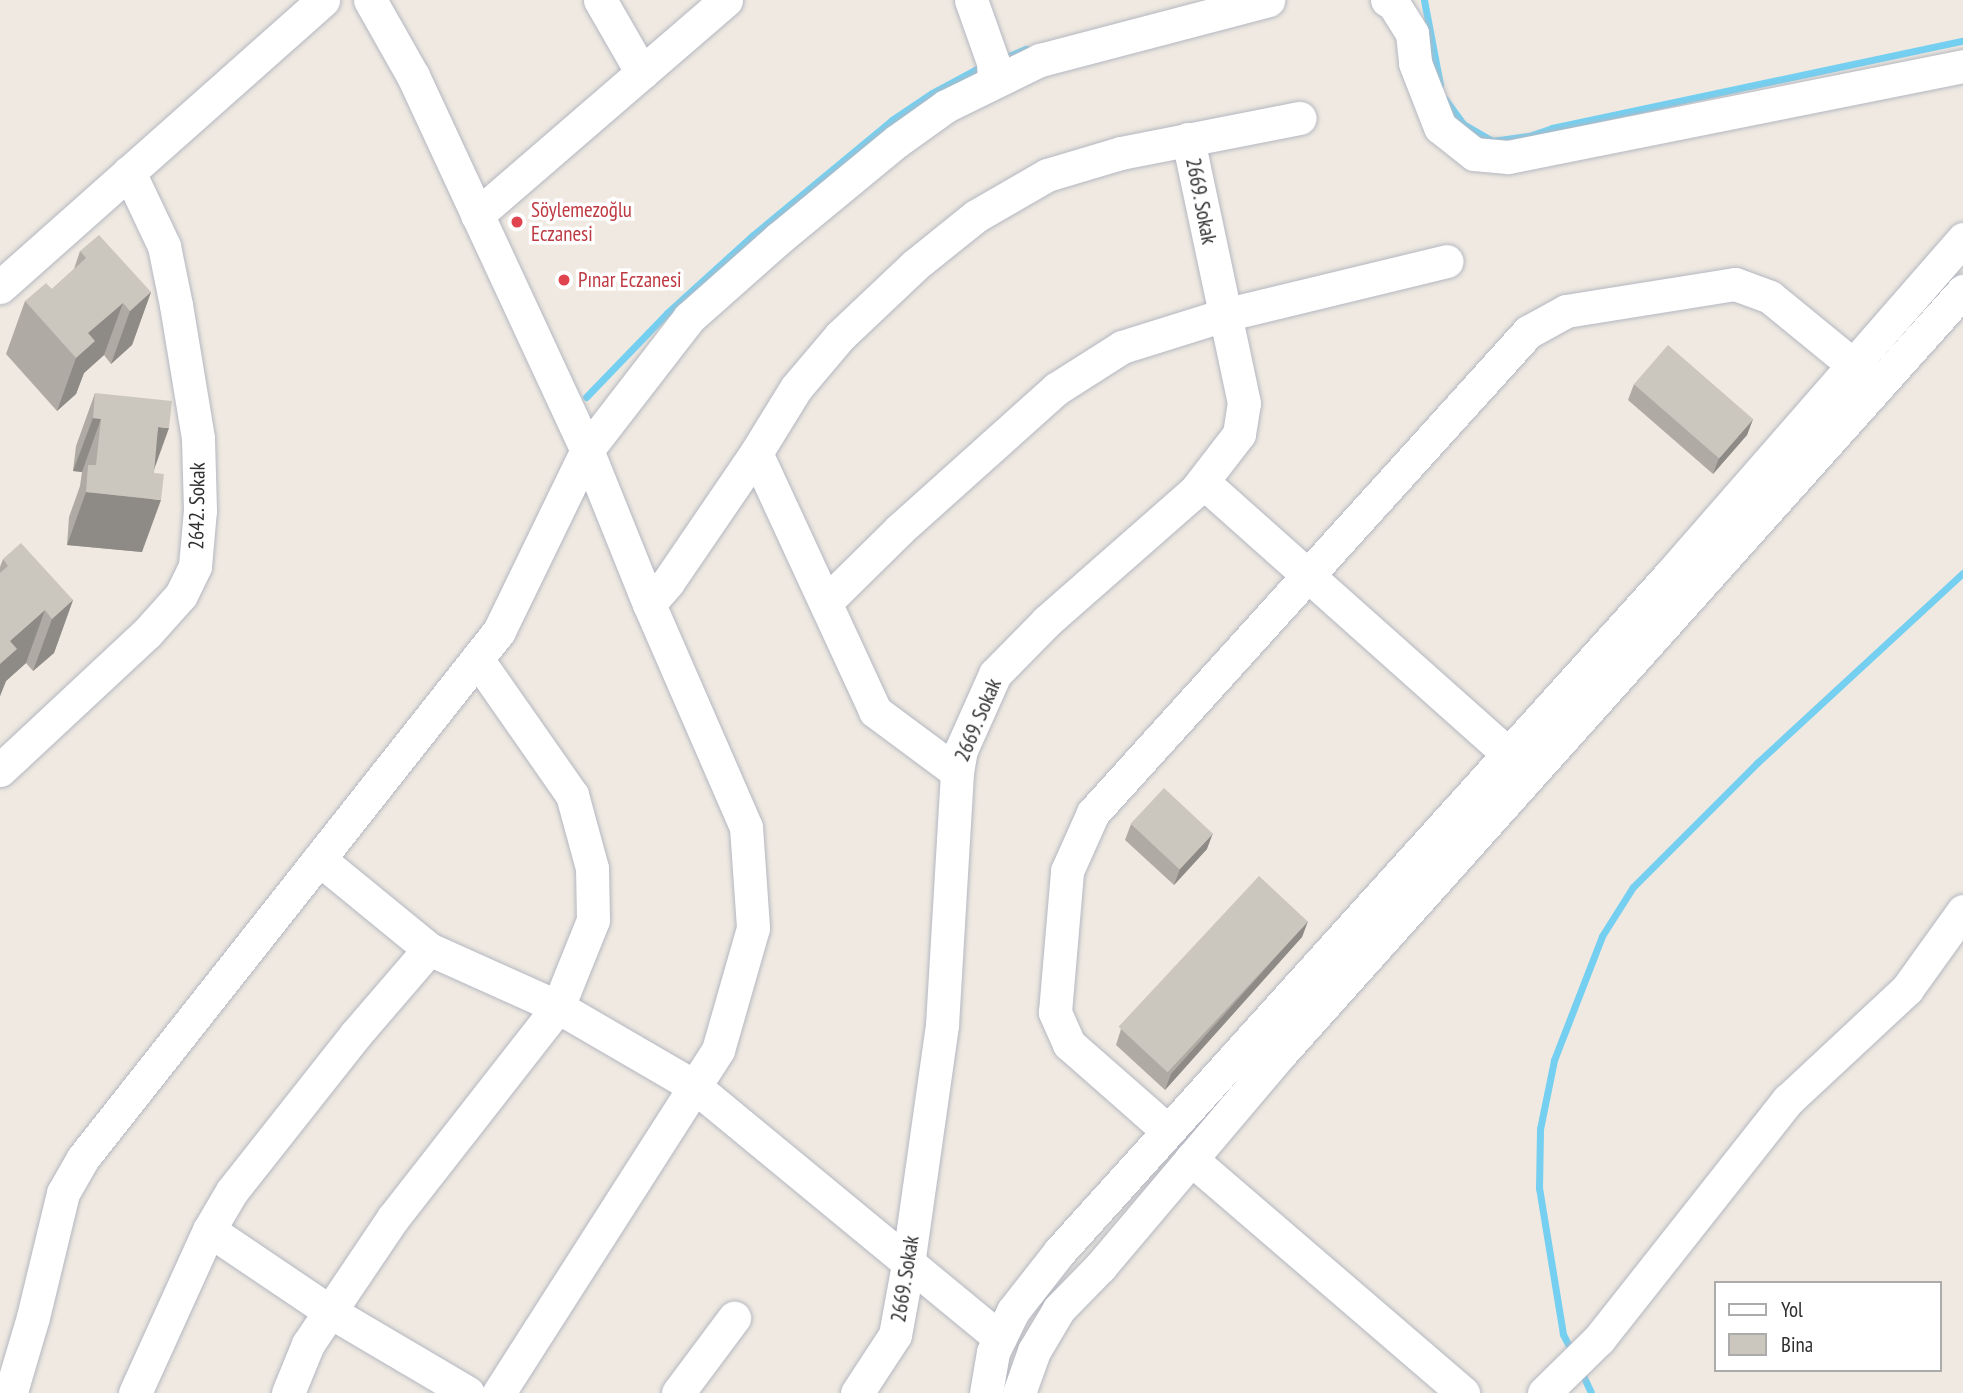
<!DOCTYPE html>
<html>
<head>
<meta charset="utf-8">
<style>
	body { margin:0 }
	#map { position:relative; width:1963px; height:1393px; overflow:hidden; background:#efe9e1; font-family:"PT Sans Narrow",sans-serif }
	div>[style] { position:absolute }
	.stream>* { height:7px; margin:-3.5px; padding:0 3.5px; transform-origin:3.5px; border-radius:3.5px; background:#75cff0 }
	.roads { filter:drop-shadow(0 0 2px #b4b7c1) drop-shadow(0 0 2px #b4b7c1) }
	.minor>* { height:33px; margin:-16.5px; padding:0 16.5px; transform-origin:16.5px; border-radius:16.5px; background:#fff }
	.wall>* { inset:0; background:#afaba4 }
	.shaded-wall>* { inset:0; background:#8e8b86 }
	.building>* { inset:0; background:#cbc7bf; transform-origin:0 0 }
	.dots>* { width:19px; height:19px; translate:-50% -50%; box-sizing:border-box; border:4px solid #fff; border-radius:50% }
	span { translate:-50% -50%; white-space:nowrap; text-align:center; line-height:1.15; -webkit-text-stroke:7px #fff; paint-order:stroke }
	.street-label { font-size:21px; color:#2e2e2e }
	.health-label { font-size:21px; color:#be3a42 }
	.left { translate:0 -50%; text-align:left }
	.legend { position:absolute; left:1714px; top:1281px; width:228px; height:91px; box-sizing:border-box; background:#fff; border:2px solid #ababab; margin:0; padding:9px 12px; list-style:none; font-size:21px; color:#2e2e2e }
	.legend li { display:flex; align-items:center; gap:14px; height:35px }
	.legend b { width:35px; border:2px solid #ababab }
</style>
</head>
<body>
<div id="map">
	<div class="stream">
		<i style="left:1424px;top:0;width:86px;rotate:79.3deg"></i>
		<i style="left:1002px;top:59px;width:26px;rotate:-23deg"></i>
		<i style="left:1445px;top:99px;width:31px;rotate:54deg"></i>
		<i style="left:1463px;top:124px;width:34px;rotate:30deg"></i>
		<i style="left:1492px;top:141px;width:37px;rotate:-8deg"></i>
		<i style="left:1529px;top:136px;width:24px;rotate:-19deg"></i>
		<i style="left:1552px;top:128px;width:420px;rotate:-12deg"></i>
		<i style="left:586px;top:397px;width:117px;rotate:-46deg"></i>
		<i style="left:667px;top:313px;width:115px;rotate:-42.2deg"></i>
		<i style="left:752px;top:236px;width:182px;rotate:-39.6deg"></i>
		<i style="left:892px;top:120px;width:48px;rotate:-34deg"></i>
		<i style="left:932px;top:93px;width:59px;rotate:-28.3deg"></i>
		<i style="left:1572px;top:1352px;width:20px;rotate:-117deg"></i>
		<i style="left:1563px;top:1334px;width:148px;rotate:-99.3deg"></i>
		<i style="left:1539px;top:1188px;width:59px;rotate:-89deg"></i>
		<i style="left:1540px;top:1129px;width:70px;rotate:-78.5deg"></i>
		<i style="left:1554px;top:1060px;width:133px;rotate:-68.8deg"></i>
		<i style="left:1602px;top:936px;width:58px;rotate:-57.7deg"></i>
		<i style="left:1633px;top:887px;width:177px;rotate:-45deg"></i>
		<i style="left:1758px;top:762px;width:279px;rotate:-42.7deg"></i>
		<i style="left:1580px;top:1369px;width:26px;rotate:65deg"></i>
	</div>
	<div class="roads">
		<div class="minor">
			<i style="left:370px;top:0;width:87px;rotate:60.5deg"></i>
			<i style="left:413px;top:76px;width:412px;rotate:65.1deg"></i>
			<i style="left:587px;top:450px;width:166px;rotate:68.1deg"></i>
			<i style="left:649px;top:604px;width:243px;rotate:66.5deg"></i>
			<i style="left:746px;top:827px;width:101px;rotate:86deg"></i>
			<i style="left:753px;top:928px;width:127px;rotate:106deg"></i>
			<i style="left:718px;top:1050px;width:407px;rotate:122.6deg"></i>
			<i style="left:600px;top:0;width:84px;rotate:60.1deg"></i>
			<i style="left:971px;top:0;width:66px;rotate:70.5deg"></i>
			<i style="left:993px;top:62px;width:19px;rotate:87deg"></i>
			<i style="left:1387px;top:0;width:7px;rotate:27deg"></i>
			<i style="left:1393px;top:3px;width:36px;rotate:58deg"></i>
			<i style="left:1412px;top:33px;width:30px;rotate:84deg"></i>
			<i style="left:1415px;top:63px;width:69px;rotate:68.7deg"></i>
			<i style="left:1440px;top:127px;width:43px;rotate:38.5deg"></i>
			<i style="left:1474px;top:154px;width:34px;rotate:5deg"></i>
			<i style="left:1508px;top:157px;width:464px;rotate:-11.3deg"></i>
			<i style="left:477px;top:215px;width:329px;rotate:-40.8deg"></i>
			<i style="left:0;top:287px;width:432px;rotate:-41.6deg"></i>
			<i style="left:756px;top:453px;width:284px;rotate:65.2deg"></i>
			<i style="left:875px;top:711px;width:102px;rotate:36.6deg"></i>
			<i style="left:1203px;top:482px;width:409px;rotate:41.7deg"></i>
			<i style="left:826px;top:602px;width:104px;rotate:-44.6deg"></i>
			<i style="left:900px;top:529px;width:210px;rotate:-41.9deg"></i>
			<i style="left:1056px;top:389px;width:78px;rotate:-32.5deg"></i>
			<i style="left:1122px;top:347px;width:107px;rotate:-17.4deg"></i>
			<i style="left:1224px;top:315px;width:229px;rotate:-13.6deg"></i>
			<i style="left:649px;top:604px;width:29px;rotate:-49deg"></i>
			<i style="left:668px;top:582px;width:156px;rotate:-55.7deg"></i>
			<i style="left:756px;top:453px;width:76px;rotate:-58.4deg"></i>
			<i style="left:796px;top:388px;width:68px;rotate:-49.8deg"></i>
			<i style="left:840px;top:336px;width:103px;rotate:-43.4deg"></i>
			<i style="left:915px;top:265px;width:78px;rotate:-38.8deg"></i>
			<i style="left:976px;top:216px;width:82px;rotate:-30deg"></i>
			<i style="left:1047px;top:175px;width:77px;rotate:-16.6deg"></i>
			<i style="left:1121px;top:153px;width:182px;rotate:-11.1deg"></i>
			<i style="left:0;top:770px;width:201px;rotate:-43deg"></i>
			<i style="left:147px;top:633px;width:51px;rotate:-48.2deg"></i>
			<i style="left:181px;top:595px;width:32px;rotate:-64deg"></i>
			<i style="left:195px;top:566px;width:56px;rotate:-84.9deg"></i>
			<i style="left:200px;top:510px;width:72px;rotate:-91.6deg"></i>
			<i style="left:198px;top:438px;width:135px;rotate:-99.4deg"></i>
			<i style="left:176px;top:305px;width:60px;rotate:-101.5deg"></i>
			<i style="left:164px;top:246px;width:82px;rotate:-115.3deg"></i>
			<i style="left:319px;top:859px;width:142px;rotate:39.3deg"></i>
			<i style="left:429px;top:949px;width:141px;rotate:24.2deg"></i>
			<i style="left:558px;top:1007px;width:157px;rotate:30.2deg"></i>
			<i style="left:694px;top:1086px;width:396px;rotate:39.5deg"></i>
			<i style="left:1168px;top:1131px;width:132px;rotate:-138.7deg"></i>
			<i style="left:1069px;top:1044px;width:35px;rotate:-114deg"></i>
			<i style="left:1055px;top:1012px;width:142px;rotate:-85.1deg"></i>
			<i style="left:1067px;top:871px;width:64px;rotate:-65.9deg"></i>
			<i style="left:1093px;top:813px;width:649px;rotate:-47.87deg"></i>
			<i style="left:1528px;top:332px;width:43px;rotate:-28.9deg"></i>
			<i style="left:1566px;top:311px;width:171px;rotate:-9.1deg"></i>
			<i style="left:1735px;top:284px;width:37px;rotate:20deg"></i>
			<i style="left:1770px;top:297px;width:107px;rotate:39.3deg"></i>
			<i style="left:1191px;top:1159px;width:359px;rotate:40.7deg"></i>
			<i style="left:209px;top:1230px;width:145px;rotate:34deg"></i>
			<i style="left:329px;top:1311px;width:161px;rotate:30.5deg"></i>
			<i style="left:7px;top:1393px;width:7px;rotate:-45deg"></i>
			<i style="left:12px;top:1388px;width:74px;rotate:-73.5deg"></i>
			<i style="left:33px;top:1317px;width:128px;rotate:-76.4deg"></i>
			<i style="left:63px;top:1193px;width:40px;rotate:-60.3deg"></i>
			<i style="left:83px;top:1158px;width:671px;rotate:-51.71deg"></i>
			<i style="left:499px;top:631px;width:201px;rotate:-64.1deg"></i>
			<i style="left:587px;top:450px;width:167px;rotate:-52.3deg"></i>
			<i style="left:689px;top:318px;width:119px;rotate:-41.6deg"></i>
			<i style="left:778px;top:239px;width:154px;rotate:-39.5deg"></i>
			<i style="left:897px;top:141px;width:60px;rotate:-35.5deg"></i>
			<i style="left:946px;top:106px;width:105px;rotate:-26.1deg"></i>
			<i style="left:1040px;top:60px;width:236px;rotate:-14.7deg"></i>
			<i style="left:135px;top:1393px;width:179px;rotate:-65.6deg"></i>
			<i style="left:209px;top:1230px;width:45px;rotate:-59.5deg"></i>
			<i style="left:232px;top:1191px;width:200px;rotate:-51.7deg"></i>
			<i style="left:356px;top:1034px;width:112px;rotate:-49.3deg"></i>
			<i style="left:288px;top:1393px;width:53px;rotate:-67.8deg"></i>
			<i style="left:308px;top:1344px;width:152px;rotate:-56deg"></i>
			<i style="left:393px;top:1218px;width:268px;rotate:-52deg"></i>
			<i style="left:558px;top:1007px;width:94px;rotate:-68.1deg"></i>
			<i style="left:593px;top:920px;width:52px;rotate:-91.1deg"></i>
			<i style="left:592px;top:868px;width:76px;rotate:-105.3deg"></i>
			<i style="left:572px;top:795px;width:166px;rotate:-124.9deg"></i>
			<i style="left:678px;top:1393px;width:94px;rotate:-53.3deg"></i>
			<i style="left:857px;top:1393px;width:69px;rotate:-56.8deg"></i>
			<i style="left:895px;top:1335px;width:72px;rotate:-79.6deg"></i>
			<i style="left:908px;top:1264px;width:241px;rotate:-81.9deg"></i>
			<i style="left:942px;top:1025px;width:253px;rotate:-86.6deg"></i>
			<i style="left:957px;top:772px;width:22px;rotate:-80deg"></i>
			<i style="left:961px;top:750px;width:83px;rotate:-65.9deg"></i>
			<i style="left:995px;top:674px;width:74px;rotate:-45.5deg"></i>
			<i style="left:1047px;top:621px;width:197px;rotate:-41.3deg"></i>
			<i style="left:1195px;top:491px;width:72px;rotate:-52.3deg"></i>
			<i style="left:1239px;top:434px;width:31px;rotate:-81deg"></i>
			<i style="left:1244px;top:403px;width:270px;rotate:-102deg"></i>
			<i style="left:986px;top:1393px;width:42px;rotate:-80.3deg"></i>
			<i style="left:993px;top:1352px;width:46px;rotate:-64deg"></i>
			<i style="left:1013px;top:1311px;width:76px;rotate:-51.9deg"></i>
			<i style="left:1060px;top:1251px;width:911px;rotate:-47.94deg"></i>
			<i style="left:1670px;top:575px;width:446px;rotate:-48.9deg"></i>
			<i style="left:1019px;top:1393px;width:45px;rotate:-70.3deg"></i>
			<i style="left:1034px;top:1351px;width:49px;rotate:-59.2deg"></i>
			<i style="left:1059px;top:1309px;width:59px;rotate:-45.7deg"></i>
			<i style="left:1100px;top:1267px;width:280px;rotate:-49.8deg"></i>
			<i style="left:1281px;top:1053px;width:1023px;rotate:-48.17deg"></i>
			<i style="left:1544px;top:1393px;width:77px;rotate:-44.5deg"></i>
			<i style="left:1599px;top:1339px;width:305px;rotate:-51.7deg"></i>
			<i style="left:1788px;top:1100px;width:163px;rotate:-43deg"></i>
			<i style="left:1907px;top:989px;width:96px;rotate:-54.3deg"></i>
		</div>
	</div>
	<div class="wall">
		<i style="clip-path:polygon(80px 251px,151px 292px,132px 345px,111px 364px,104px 355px,84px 373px,76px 394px,57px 411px,6px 354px,25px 301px,52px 289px,74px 269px)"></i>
		<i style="clip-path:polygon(1634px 384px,1753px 419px,1747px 435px,1713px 474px,1628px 400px)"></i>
		<i style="clip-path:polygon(95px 393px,154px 471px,142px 552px,67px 545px,69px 517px,80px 486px,82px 472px,73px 471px,76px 446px)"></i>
		<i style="clip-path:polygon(3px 559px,73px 600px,54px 653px,33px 671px,26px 663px,6px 681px,0 696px,0 567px)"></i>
		<i style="clip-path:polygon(1131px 824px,1207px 849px,1174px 885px,1125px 840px)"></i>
		<i style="clip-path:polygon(1308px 921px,1302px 937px,1165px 1090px,1116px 1045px,1121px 1029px)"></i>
	</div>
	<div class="shaded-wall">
		<i style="clip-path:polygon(151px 292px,132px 345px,111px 364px,130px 311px)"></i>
		<i style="clip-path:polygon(123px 303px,104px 355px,84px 373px,76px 394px,57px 411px,76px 358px,88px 333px)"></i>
		<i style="clip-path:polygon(93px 418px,101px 419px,82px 472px,73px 471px)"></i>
		<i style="clip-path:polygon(1753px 419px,1747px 435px,1713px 474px,1719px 458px)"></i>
		<i style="clip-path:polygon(158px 427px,169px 428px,150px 481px)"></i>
		<i style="clip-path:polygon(86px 492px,161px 500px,142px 552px,67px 545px)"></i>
		<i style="clip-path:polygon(73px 600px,54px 653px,33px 671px,52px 619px)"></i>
		<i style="clip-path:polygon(45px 610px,26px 663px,6px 681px,0 696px,0 664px,10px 641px)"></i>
		<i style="clip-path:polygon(1213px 833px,1207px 849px,1174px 885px,1180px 869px)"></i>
		<i style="clip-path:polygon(1308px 921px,1302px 937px,1165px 1090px,1171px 1074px)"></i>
	</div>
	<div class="building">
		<i style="clip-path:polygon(99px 235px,151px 292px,130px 311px,123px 303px,88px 333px,95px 341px,76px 358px,25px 301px,46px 283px,52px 289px,86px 258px,80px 251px)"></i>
		<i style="left:1668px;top:345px;width:113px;height:52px;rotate:41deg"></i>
		<i style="clip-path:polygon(95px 393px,172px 401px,169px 428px,158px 427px,154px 473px,164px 474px,161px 500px,86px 492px,88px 465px,96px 465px,101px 419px,93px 418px)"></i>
		<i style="clip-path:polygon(21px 543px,73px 600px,52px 619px,45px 610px,10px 641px,17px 649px,0 664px,0 573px,8px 566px,3px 559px)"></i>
		<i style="left:1164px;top:788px;width:67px;height:49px;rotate:43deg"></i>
		<i style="left:1259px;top:876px;width:67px;height:206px;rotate:43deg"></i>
	</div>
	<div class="dots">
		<i style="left:517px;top:222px;background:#e0444e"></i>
		<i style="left:564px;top:280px;background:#e0444e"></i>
	</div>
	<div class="street-label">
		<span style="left:1201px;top:201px;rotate:79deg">2669. Sokak</span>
		<span style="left:197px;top:506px;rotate:-89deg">2642. Sokak</span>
		<span style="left:978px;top:720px;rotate:-67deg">2669. Sokak</span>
		<span style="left:905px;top:1279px;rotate:-81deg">2669. Sokak</span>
	</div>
	<div class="health-label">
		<span class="left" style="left:531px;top:222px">Söylemezoğlu<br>Eczanesi</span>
		<span class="left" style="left:578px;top:280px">Pınar Eczanesi</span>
	</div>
	<ul class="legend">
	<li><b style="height:9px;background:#fff"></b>Yol</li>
	<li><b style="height:19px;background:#cbc7bf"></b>Bina</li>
	</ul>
</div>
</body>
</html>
